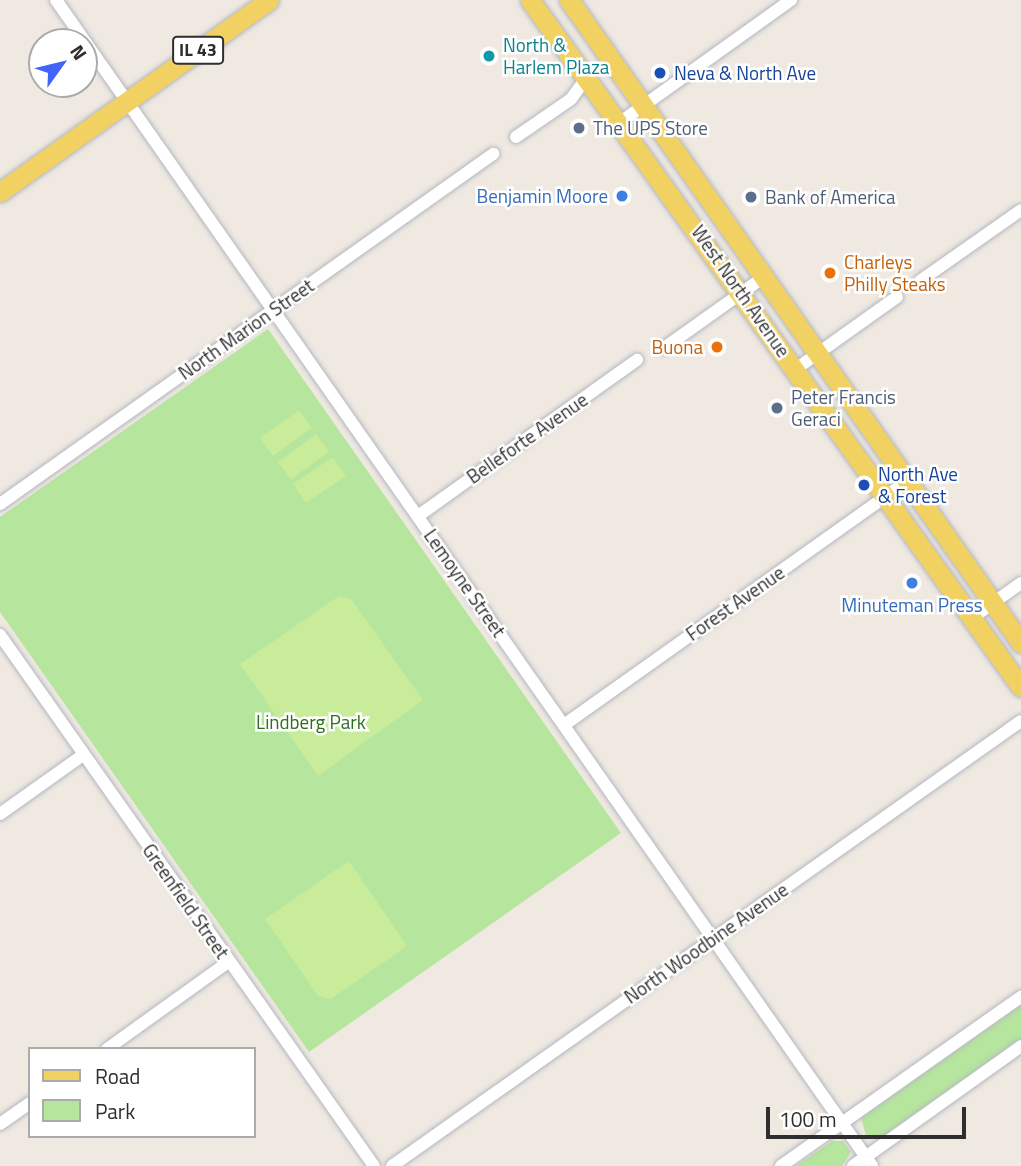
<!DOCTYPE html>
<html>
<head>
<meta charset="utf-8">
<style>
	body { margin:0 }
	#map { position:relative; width:1021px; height:1166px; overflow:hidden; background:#efe9e1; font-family:"Titillium Web",sans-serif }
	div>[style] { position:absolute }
	.green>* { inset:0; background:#b6e59e }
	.pitch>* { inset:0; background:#c9ec9a; transform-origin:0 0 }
	.roads { filter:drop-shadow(0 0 2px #b4b7c1) drop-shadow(0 0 2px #b4b7c1) }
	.street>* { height:12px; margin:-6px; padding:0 6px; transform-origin:6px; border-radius:6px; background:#fff }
	.primary>* { height:19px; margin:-9.5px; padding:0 9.5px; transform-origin:9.5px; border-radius:9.5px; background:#f2d163 }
	.dots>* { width:19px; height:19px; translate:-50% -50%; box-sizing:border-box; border:4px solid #fff; border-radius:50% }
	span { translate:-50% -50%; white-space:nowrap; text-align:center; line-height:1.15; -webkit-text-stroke:5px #fff; paint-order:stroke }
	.shield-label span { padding:2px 5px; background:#fff; border:2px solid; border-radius:5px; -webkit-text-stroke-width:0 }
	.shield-label { font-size:18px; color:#2e2e2e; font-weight:700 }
	.culture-label { font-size:19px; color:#0d838f }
	.left { translate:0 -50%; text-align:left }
	.transit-label { font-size:19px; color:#164399 }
	.service-label { font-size:19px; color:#4e5e75 }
	.shop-label { font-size:19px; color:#366cbe }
	.right { translate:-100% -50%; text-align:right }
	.food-label { font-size:19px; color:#c56008 }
	.street-label { font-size:19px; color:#2e2e2e }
	.park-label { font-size:19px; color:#2c6e1b }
	.legend { position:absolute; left:28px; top:1047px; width:228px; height:91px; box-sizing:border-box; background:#fff; border:2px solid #ababab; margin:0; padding:9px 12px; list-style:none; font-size:21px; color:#2e2e2e }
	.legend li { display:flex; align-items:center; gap:14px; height:35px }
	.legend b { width:35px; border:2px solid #ababab }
	.north { position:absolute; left:28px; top:28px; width:70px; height:70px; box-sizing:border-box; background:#fff; border:2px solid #ababab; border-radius:50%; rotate:56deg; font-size:19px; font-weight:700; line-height:28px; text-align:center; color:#2e2e2e }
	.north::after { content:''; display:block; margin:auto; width:24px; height:32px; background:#4264fb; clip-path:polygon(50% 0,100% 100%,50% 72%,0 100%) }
	.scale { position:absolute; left:766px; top:1107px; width:200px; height:32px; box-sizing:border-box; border:4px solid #2e2e2e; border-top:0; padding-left:9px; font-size:21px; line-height:24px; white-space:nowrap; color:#2e2e2e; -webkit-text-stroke:5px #fff; paint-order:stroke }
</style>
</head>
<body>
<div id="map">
	<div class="green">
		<i style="clip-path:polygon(268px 329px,621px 833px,309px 1052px,0 612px,0 517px)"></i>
		<i style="clip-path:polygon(1021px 1005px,1021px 1039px,879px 1139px,867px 1139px,861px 1118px)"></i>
		<i style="clip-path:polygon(832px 1141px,843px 1141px,851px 1152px,842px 1166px,796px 1166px)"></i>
	</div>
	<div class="pitch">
		<i style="left:299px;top:410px;width:22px;height:48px;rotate:54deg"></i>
		<i style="left:316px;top:434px;width:22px;height:47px;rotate:54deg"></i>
		<i style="left:333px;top:457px;width:23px;height:48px;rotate:56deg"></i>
		<i style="clip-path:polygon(339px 596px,351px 599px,423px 700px,318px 776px,240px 664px)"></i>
		<i style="clip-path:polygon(349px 861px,407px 946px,331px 999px,318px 996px,265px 919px)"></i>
	</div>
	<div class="roads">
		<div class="street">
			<i style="left:56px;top:0;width:1423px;rotate:55.01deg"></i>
			<i style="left:622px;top:121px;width:208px;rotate:-35.6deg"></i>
			<i style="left:516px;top:137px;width:67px;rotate:-34.6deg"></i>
			<i style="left:571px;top:99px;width:27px;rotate:-54deg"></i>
			<i style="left:920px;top:281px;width:123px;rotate:-35.1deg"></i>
			<i style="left:664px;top:348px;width:123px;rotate:-35.4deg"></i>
			<i style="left:796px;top:369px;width:124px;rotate:-35.5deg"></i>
			<i style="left:0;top:504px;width:605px;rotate:-35.37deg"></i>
			<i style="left:418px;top:516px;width:269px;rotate:-35.5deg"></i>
			<i style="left:972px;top:618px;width:60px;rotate:-35.5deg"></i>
			<i style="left:0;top:635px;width:649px;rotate:54.84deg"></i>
			<i style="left:564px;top:725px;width:421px;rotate:-35.4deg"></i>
			<i style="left:0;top:814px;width:102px;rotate:-35.4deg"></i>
			<i style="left:107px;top:1049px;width:149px;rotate:-35.7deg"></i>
			<i style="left:0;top:1124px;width:37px;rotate:-35deg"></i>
			<i style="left:392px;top:1166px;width:770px;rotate:-35.28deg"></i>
			<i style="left:781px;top:1166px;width:294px;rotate:-35.2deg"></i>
			<i style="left:853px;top:1166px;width:206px;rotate:-35.5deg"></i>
		</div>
		<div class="primary">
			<i style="left:530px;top:0;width:844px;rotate:54.45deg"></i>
			<i style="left:569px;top:0;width:786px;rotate:54.89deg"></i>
			<i style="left:0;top:192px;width:330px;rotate:-35.5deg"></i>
		</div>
	</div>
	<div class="dots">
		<i style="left:489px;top:56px;background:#0f9aa8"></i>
		<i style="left:660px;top:73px;background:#1a4fb4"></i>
		<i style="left:579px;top:128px;background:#5c6f8a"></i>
		<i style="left:622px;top:196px;background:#3f7fe0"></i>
		<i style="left:751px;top:197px;background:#5c6f8a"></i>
		<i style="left:830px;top:273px;background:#e8710a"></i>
		<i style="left:717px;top:347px;background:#e8710a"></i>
		<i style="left:777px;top:408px;background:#5c6f8a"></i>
		<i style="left:864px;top:485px;background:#1a4fb4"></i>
		<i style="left:912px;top:583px;background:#3f7fe0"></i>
	</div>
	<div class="shield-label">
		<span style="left:198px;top:50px">IL 43</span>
	</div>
	<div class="culture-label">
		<span class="left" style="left:503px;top:56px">North &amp;<br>Harlem Plaza</span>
	</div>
	<div class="transit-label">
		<span class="left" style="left:674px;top:73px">Neva &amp; North Ave</span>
		<span class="left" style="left:878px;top:485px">North Ave<br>&amp; Forest</span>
	</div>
	<div class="service-label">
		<span class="left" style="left:593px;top:128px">The UPS Store</span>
		<span class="left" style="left:765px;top:197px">Bank of America</span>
		<span class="left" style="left:791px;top:408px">Peter Francis<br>Geraci</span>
	</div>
	<div class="shop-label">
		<span class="right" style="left:608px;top:196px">Benjamin Moore</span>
		<span style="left:912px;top:605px">Minuteman Press</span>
	</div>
	<div class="food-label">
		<span class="left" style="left:844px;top:273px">Charleys<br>Philly Steaks</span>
		<span class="right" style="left:703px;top:347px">Buona</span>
	</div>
	<div class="street-label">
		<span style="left:741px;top:291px;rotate:55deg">West North Avenue</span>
		<span style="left:246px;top:329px;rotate:-35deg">North Marion Street</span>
		<span style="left:527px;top:438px;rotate:-35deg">Belleforte Avenue</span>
		<span style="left:465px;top:583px;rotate:55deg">Lemoyne Street</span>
		<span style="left:735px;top:603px;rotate:-35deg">Forest Avenue</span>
		<span style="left:186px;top:901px;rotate:55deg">Greenfield Street</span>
		<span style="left:706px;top:943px;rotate:-35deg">North Woodbine Avenue</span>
	</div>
	<div class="park-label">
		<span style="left:311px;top:722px">Lindberg Park</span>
	</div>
	<ul class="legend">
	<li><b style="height:9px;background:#f2d163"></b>Road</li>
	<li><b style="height:19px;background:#b6e59e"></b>Park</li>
	</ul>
	<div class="north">N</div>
	<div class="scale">100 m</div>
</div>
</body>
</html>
